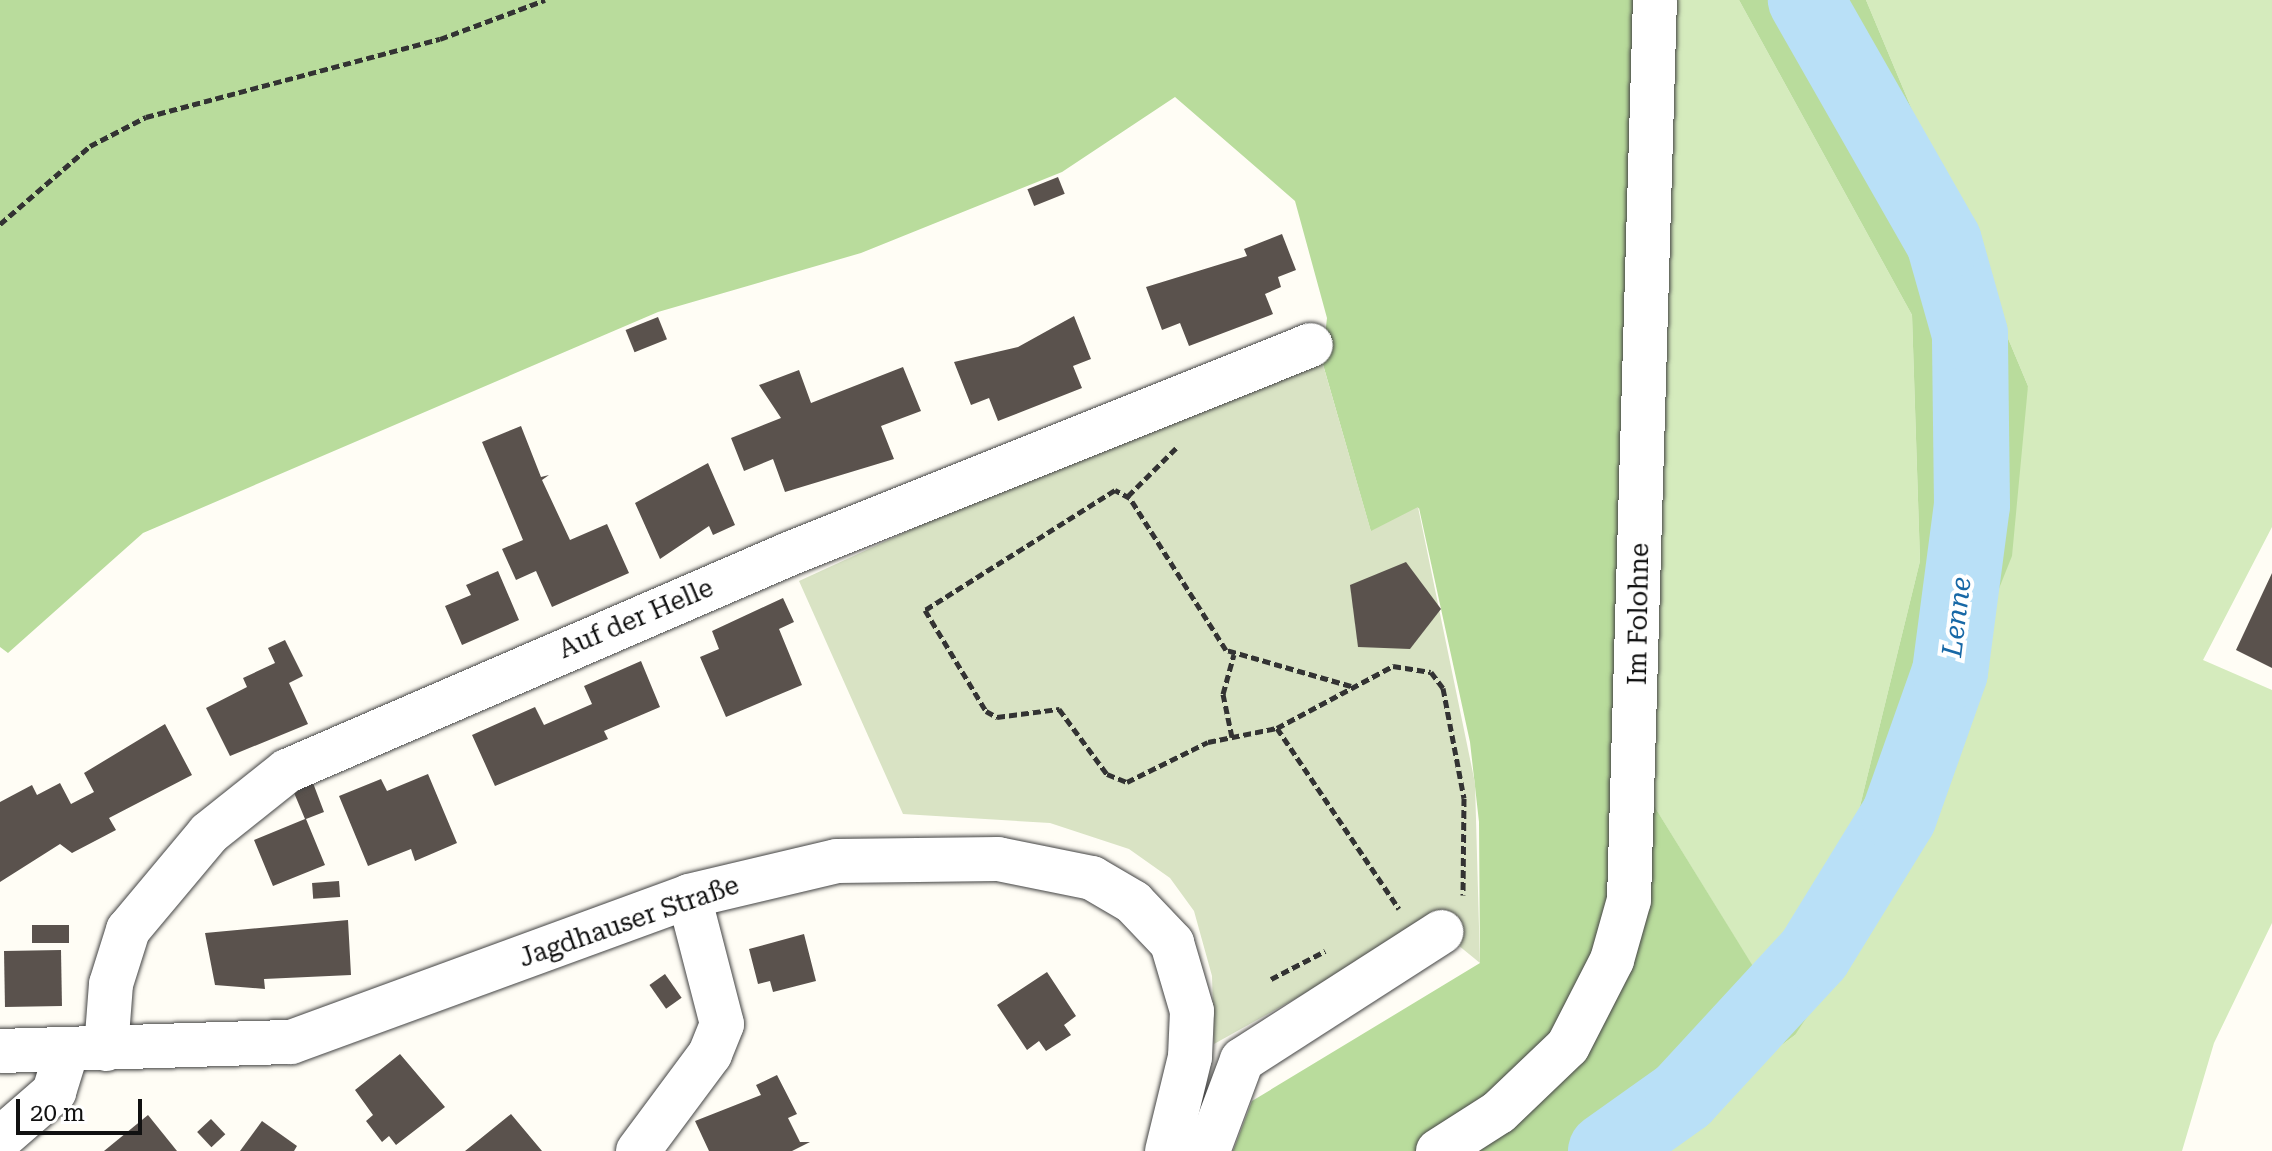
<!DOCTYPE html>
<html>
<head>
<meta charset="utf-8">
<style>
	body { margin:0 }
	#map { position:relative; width:2272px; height:1151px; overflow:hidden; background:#fffdf5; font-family:"Roboto Serif",serif }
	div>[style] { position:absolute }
	.green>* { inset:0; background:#d5ebbd }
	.forest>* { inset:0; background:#b9dc9c }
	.cemetery>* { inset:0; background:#d9e3c4 }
	.river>* { height:76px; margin:-38px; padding:0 38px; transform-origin:38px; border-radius:38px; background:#b9e0f7 }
	.building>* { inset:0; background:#5a524d; transform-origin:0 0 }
	.path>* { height:5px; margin-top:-2.5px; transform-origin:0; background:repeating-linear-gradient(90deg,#333 0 8px,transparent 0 12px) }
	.roads { filter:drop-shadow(0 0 2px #444) drop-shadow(0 0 2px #444) }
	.minor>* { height:44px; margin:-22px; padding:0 22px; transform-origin:22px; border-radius:22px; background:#fff }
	span { translate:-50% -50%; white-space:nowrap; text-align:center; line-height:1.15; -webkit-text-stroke:8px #fff; paint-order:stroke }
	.street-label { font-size:26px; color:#111 }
	.water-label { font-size:28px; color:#1768a6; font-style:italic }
	.scale { position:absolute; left:16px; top:1099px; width:126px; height:36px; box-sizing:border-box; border:4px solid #111; border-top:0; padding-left:10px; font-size:24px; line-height:28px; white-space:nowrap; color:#111; -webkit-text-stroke:6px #fff; paint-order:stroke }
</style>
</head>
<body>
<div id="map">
	<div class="green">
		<i style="clip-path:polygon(1655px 0,1739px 0,1912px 315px,1920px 561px,1839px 892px,1873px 901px,2028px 386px,1866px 0,2272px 0,2272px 527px,2203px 660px,2272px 690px,2272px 923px,2214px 1043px,2182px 1151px,1641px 1151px,1795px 1035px,1817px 943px,1759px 977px,1635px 775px)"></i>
	</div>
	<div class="forest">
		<i style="clip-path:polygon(0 0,1655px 0,1635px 775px,1759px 976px,1817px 943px,1844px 961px,1795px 1035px,1641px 1151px,1233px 1151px,1252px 1101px,1480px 963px,1479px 822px,1470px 742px,1419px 508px,1371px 532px,1322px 361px,1327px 318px,1295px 201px,1175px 97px,1062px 172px,861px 253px,658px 312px,143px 533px,8px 653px,0 647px)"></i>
		<i style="clip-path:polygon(1739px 0,1866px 0,2028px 386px,2012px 556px,1874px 901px,1839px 892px,1920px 561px,1912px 315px)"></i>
	</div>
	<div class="cemetery">
		<i style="clip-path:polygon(1322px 361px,1371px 531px,1418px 507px,1475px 783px,1480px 963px,1431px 923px,1214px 1044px,1212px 976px,1194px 911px,1170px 878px,1129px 849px,1050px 823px,903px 814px,799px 581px,1056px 463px)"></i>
	</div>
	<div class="river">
		<i style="left:1606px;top:1151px;width:95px;rotate:-35.5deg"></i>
		<i style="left:1683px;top:1096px;width:193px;rotate:-47.3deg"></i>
		<i style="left:1814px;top:954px;width:162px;rotate:-58.4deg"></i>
		<i style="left:1899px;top:816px;width:153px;rotate:-70.5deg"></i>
		<i style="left:1950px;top:672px;width:168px;rotate:-82.5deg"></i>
		<i style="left:1972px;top:505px;width:171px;rotate:-90.7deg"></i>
		<i style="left:1970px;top:334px;width:96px;rotate:-105.8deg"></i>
		<i style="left:1944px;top:242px;width:279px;rotate:-119.7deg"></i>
	</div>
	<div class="building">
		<i style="left:1058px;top:177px;width:18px;height:33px;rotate:68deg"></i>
		<i style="clip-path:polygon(1282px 234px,1296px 270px,1278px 277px,1281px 287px,1265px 294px,1273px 314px,1189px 346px,1180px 323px,1162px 330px,1146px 287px,1247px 256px,1244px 249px)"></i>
		<i style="clip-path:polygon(1074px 316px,1091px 359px,1073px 366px,1082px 388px,998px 421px,989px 398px,971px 405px,954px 362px,1018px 347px)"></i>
		<i style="left:658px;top:317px;width:24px;height:35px;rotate:68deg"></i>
		<i style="clip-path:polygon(903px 367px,921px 411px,881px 426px,894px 459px,785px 492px,773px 459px,744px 471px,731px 438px,781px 418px,759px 385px,799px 370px,811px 403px)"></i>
		<i style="clip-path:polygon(521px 426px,541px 477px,549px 475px,542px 480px,570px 540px,607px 524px,629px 573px,552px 607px,536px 571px,516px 580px,502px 549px,523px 540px,482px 442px)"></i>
		<i style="clip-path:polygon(708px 463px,735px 525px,713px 535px,709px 526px,660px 559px,635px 503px)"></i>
		<i style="clip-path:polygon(1406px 562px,1441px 609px,1410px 649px,1358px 647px,1350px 585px)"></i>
		<i style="clip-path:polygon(498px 571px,519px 620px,462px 645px,445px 606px,471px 595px,466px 585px)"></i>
		<i style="clip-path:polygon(2272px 573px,2272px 668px,2236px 650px)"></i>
		<i style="clip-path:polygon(783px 598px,794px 622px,779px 629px,802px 685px,726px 717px,700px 657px,719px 649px,712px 631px)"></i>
		<i style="clip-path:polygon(285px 640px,303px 676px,289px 683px,308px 724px,230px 756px,206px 708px,247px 687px,243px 678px,275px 663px,268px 648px)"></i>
		<i style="clip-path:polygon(641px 661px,660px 707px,604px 731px,608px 739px,495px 786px,472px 735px,535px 707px,544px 725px,592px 704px,584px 686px)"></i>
		<i style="clip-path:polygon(165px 724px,192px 775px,109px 818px,116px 830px,72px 853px,60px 844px,0 882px,0 802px,32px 785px,37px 795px,60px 783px,71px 804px,94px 792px,84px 773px)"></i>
		<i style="clip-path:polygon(428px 774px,457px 843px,415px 861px,411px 849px,368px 866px,339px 796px,381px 779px,387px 791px)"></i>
		<i style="clip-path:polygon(310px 775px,324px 812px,306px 819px,325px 865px,273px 886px,254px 840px,305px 819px,292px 788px)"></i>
		<i style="left:339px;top:881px;width:16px;height:27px;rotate:86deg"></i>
		<i style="clip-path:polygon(348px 920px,351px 975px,264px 979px,265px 989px,215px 985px,205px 933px)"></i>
		<i style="left:69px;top:925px;width:18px;height:37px;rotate:90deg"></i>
		<i style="clip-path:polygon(804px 934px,816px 981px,773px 992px,770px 981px,758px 984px,749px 949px)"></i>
		<i style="left:61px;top:950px;width:56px;height:57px;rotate:89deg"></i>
		<i style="clip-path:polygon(1047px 972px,1076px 1016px,1064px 1025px,1071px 1035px,1046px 1051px,1039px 1041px,1027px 1050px,997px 1005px)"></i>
		<i style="left:665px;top:974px;width:29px;height:19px;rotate:55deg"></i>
		<i style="clip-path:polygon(400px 1054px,445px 1107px,396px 1145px,389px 1136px,382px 1142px,366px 1121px,373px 1115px,355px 1090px)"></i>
		<i style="clip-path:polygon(777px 1075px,797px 1114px,788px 1118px,800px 1142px,810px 1142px,792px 1151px,709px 1151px,695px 1121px,761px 1095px,756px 1085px)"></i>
		<i style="clip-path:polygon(511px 1114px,542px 1151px,465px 1151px,480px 1139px)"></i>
		<i style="clip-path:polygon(148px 1115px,177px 1151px,104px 1151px)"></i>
		<i style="left:211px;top:1119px;width:21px;height:19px;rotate:47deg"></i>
		<i style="clip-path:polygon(262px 1121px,297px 1146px,294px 1151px,240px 1151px)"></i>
	</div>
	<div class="path">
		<i style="left:0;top:224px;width:119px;rotate:-40.9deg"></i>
		<i style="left:90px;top:146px;width:63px;rotate:-27.4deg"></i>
		<i style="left:146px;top:117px;width:304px;rotate:-14.9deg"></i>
		<i style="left:440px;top:39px;width:112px;rotate:-20.4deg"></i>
		<i style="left:1128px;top:496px;width:68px;rotate:-45deg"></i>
		<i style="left:1351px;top:686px;width:130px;rotate:-163.9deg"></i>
		<i style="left:1226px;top:650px;width:180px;rotate:-122.3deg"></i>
		<i style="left:1130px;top:498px;width:17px;rotate:-152deg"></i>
		<i style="left:1115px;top:490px;width:225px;rotate:147.7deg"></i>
		<i style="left:925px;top:610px;width:118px;rotate:58.9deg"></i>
		<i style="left:986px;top:711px;width:13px;rotate:29deg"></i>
		<i style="left:997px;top:717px;width:63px;rotate:-7.4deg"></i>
		<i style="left:1059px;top:709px;width:81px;rotate:53.6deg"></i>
		<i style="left:1107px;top:774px;width:22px;rotate:22deg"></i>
		<i style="left:1127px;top:782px;width:90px;rotate:-26.3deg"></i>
		<i style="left:1208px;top:742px;width:70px;rotate:-11.5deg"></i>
		<i style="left:1277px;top:728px;width:132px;rotate:-28.1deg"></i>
		<i style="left:1393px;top:666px;width:38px;rotate:9deg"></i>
		<i style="left:1431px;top:672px;width:20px;rotate:53deg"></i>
		<i style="left:1443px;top:688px;width:112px;rotate:79.2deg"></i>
		<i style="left:1464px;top:798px;width:97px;rotate:90.6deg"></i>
		<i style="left:1277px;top:728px;width:218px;rotate:56deg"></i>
		<i style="left:1232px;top:737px;width:44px;rotate:-101.8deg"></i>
		<i style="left:1223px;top:694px;width:41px;rotate:-74.6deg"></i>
		<i style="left:1271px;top:979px;width:61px;rotate:-27.4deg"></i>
	</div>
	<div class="roads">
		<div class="minor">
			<i style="left:106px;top:1049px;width:65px;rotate:-85.6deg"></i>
			<i style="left:111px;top:984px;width:57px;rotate:-72.5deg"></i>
			<i style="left:128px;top:930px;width:126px;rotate:-50.1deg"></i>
			<i style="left:209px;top:833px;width:100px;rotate:-38.5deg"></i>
			<i style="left:287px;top:771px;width:547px;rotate:-23.38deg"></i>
			<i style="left:789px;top:554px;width:562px;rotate:-21.82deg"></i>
			<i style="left:0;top:1051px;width:291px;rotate:-1.8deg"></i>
			<i style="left:291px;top:1042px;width:424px;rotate:-20.1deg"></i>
			<i style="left:689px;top:896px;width:152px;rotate:-13.3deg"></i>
			<i style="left:837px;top:861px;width:161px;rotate:-0.7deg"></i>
			<i style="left:998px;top:859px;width:96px;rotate:11.4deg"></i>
			<i style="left:1092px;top:878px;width:48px;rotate:30.3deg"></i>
			<i style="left:1133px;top:902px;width:57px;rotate:46.4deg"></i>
			<i style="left:1172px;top:943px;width:71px;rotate:73.6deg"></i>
			<i style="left:1192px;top:1011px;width:46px;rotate:92.5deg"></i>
			<i style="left:1190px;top:1057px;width:97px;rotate:103.7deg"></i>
			<i style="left:0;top:1139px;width:72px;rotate:-41deg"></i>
			<i style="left:54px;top:1092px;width:44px;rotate:-72.8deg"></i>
			<i style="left:638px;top:1151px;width:121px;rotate:-53.4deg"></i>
			<i style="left:710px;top:1054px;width:32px;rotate:-68deg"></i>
			<i style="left:722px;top:1024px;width:132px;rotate:-104.5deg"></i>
			<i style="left:1208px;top:1151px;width:97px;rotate:-69.5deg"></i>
			<i style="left:1242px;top:1060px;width:237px;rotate:-32.7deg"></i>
			<i style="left:1438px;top:1151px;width:72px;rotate:-32.6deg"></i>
			<i style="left:1499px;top:1112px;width:95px;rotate:-43.7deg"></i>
			<i style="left:1568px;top:1046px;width:97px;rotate:-62.9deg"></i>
			<i style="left:1612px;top:960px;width:62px;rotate:-74.2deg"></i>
			<i style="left:1629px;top:900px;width:900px;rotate:-88.35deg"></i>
		</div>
	</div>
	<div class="street-label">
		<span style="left:1639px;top:614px;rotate:-89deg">Im Folohne</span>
		<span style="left:636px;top:619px;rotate:-23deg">Auf der Helle</span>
		<span style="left:629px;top:922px;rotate:-19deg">Jagdhauser Straße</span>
	</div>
	<div class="water-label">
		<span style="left:1957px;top:617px;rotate:-83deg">Lenne</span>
	</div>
	<div class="scale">20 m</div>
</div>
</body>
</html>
